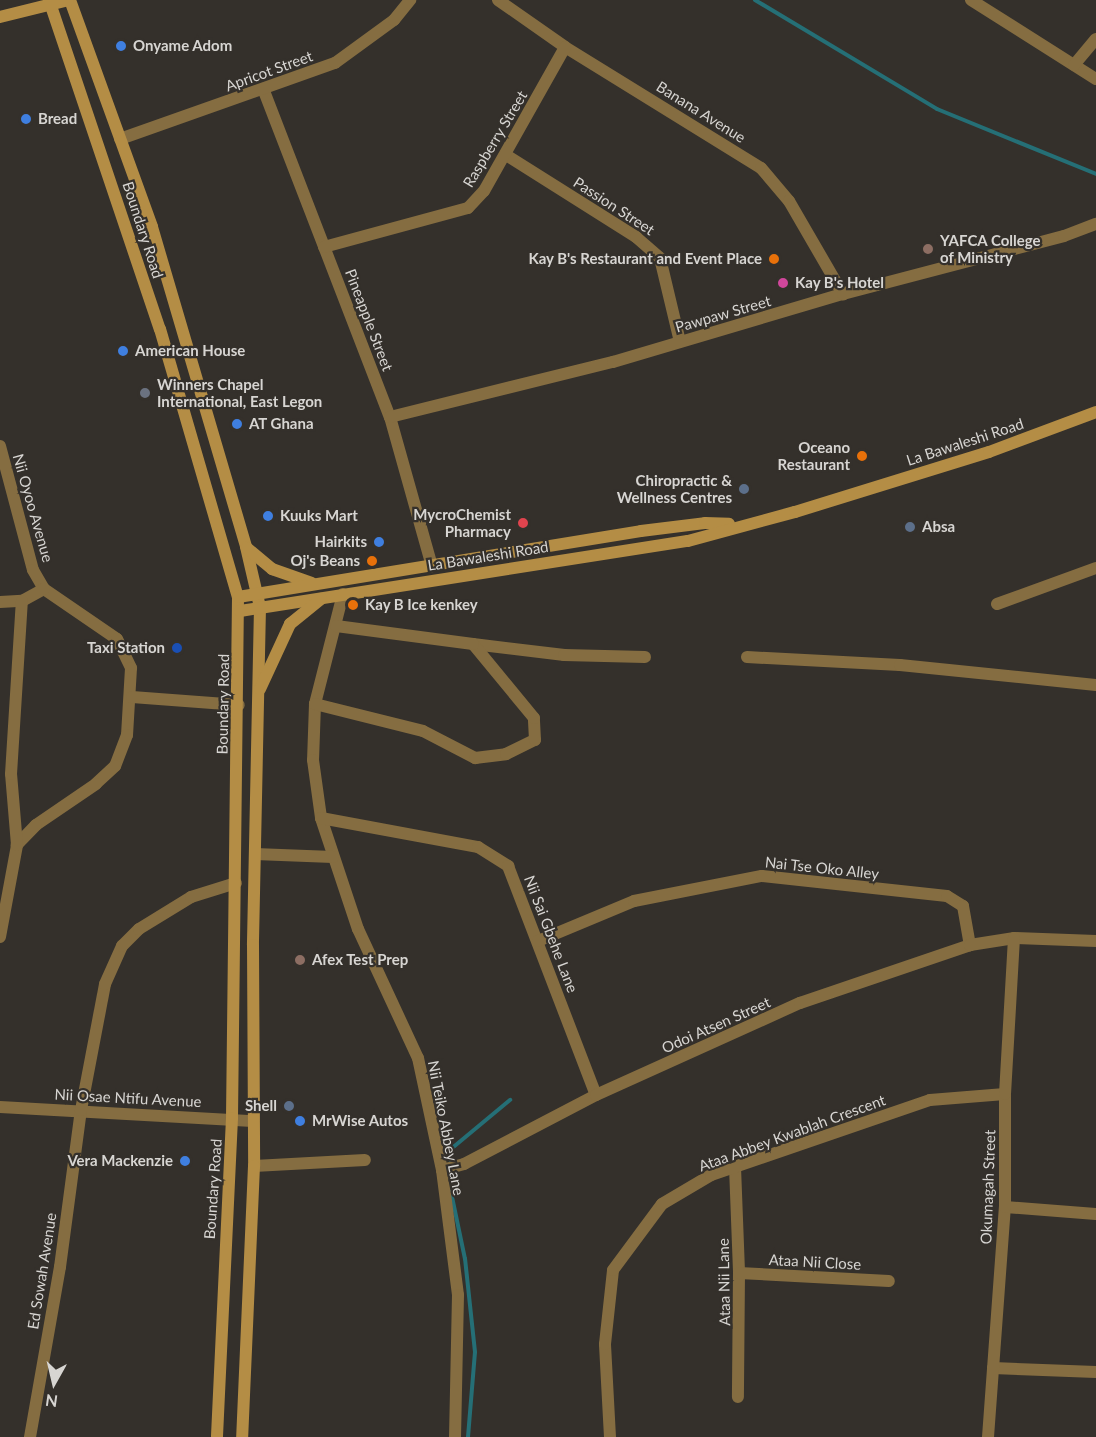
<!DOCTYPE html>
<html>
<head>
<meta charset="utf-8">
<style>
	body { margin:0 }
	#map { position:relative; width:1096px; height:1437px; overflow:hidden; background:#34302b; font-family:Lato,sans-serif }
	div>[style] { position:absolute }
	.stream>* { height:4px; margin:-2px; padding:0 2px; transform-origin:2px; border-radius:2px; background:#256f76 }
	.minor>* { height:12px; margin:-6px; padding:0 6px; transform-origin:6px; border-radius:6px; background:#856d41 }
	.secondary>* { height:12px; margin:-6px; padding:0 6px; transform-origin:6px; border-radius:6px; background:#b48d45 }
	.dots>* { width:16px; height:16px; translate:-50% -50%; box-sizing:border-box; border:3px solid #34302b; border-radius:50% }
	span { translate:-50% -50%; white-space:nowrap; text-align:center; line-height:1.15; -webkit-text-stroke:4.5px #34302b; paint-order:stroke }
	.poi-label { font-size:15px; color:#d7d5d2; font-weight:700 }
	.left { translate:0 -50%; text-align:left }
	.right { translate:-100% -50%; text-align:right }
	.street-label { font-size:15px; color:#d7d5d2 }
	.north { position:absolute; left:24px; top:1353px; width:60px; height:60px; -webkit-text-stroke:4px #34302b; paint-order:stroke; rotate:188deg; font-size:16px; font-weight:700; line-height:24px; text-align:center; color:#d7d5d2 }
	.north::after { content:''; display:block; margin:auto; width:21px; height:27px; background:#d7d5d2; clip-path:polygon(50% 0,100% 100%,50% 72%,0 100%) }
</style>
</head>
<body>
<div id="map">
	<div class="stream">
		<i style="left:755px;top:0;width:212px;rotate:30.9deg"></i>
		<i style="left:937px;top:109px;width:172px;rotate:22.2deg"></i>
		<i style="left:468px;top:1437px;width:85px;rotate:-85.3deg"></i>
		<i style="left:475px;top:1352px;width:94px;rotate:-96.1deg"></i>
		<i style="left:465px;top:1259px;width:68px;rotate:-101.8deg"></i>
		<i style="left:451px;top:1192px;width:43px;rotate:-90deg"></i>
		<i style="left:451px;top:1149px;width:77px;rotate:-39.7deg"></i>
	</div>
	<div class="minor">
		<i style="left:498px;top:0;width:82px;rotate:35deg"></i>
		<i style="left:565px;top:47px;width:230px;rotate:31.7deg"></i>
		<i style="left:761px;top:168px;width:43px;rotate:49.7deg"></i>
		<i style="left:789px;top:201px;width:108px;rotate:59.9deg"></i>
		<i style="left:971px;top:0;width:148px;rotate:32.3deg"></i>
		<i style="left:1074px;top:65px;width:34px;rotate:-50deg"></i>
		<i style="left:264px;top:91px;width:350px;rotate:68.9deg"></i>
		<i style="left:390px;top:417px;width:155px;rotate:74.3deg"></i>
		<i style="left:120px;top:139px;width:228px;rotate:-19.5deg"></i>
		<i style="left:335px;top:63px;width:73px;rotate:-36.1deg"></i>
		<i style="left:394px;top:20px;width:26px;rotate:-51deg"></i>
		<i style="left:506px;top:155px;width:154px;rotate:32.2deg"></i>
		<i style="left:636px;top:237px;width:32px;rotate:41deg"></i>
		<i style="left:660px;top:258px;width:86px;rotate:76.6deg"></i>
		<i style="left:324px;top:247px;width:149px;rotate:-15.2deg"></i>
		<i style="left:468px;top:208px;width:23px;rotate:-47deg"></i>
		<i style="left:484px;top:191px;width:165px;rotate:-60.6deg"></i>
		<i style="left:390px;top:417px;width:230px;rotate:-13.9deg"></i>
		<i style="left:613px;top:362px;width:240px;rotate:-16.5deg"></i>
		<i style="left:843px;top:294px;width:228px;rotate:-14.7deg"></i>
		<i style="left:1064px;top:236px;width:34px;rotate:-21deg"></i>
		<i style="left:0;top:446px;width:128px;rotate:75.1deg"></i>
		<i style="left:33px;top:570px;width:22px;rotate:60deg"></i>
		<i style="left:44px;top:589px;width:88px;rotate:34.4deg"></i>
		<i style="left:117px;top:639px;width:32px;rotate:64deg"></i>
		<i style="left:131px;top:668px;width:67px;rotate:93.4deg"></i>
		<i style="left:127px;top:735px;width:33px;rotate:111deg"></i>
		<i style="left:115px;top:766px;width:26px;rotate:137deg"></i>
		<i style="left:96px;top:784px;width:73px;rotate:145.7deg"></i>
		<i style="left:36px;top:825px;width:28px;rotate:134deg"></i>
		<i style="left:343px;top:594px;width:114px;rotate:104.3deg"></i>
		<i style="left:315px;top:704px;width:56px;rotate:92deg"></i>
		<i style="left:313px;top:760px;width:59px;rotate:82.1deg"></i>
		<i style="left:321px;top:818px;width:117px;rotate:71.6deg"></i>
		<i style="left:358px;top:929px;width:142px;rotate:65.1deg"></i>
		<i style="left:418px;top:1058px;width:115px;rotate:77.9deg"></i>
		<i style="left:442px;top:1170px;width:126px;rotate:82.7deg"></i>
		<i style="left:458px;top:1295px;width:142px;rotate:91.2deg"></i>
		<i style="left:0;top:602px;width:22px;rotate:-3deg"></i>
		<i style="left:22px;top:601px;width:25px;rotate:-29deg"></i>
		<i style="left:997px;top:604px;width:105px;rotate:-20deg"></i>
		<i style="left:473px;top:644px;width:92px;rotate:6.9deg"></i>
		<i style="left:564px;top:655px;width:81px;rotate:1.4deg"></i>
		<i style="left:747px;top:657px;width:153px;rotate:3deg"></i>
		<i style="left:900px;top:665px;width:197px;rotate:5.8deg"></i>
		<i style="left:132px;top:697px;width:107px;rotate:4.3deg"></i>
		<i style="left:315px;top:704px;width:111px;rotate:14deg"></i>
		<i style="left:423px;top:731px;width:59px;rotate:27.4deg"></i>
		<i style="left:475px;top:758px;width:31px;rotate:-7deg"></i>
		<i style="left:506px;top:754px;width:32px;rotate:-26deg"></i>
		<i style="left:535px;top:740px;width:22px;rotate:-93deg"></i>
		<i style="left:534px;top:718px;width:96px;rotate:-129.5deg"></i>
		<i style="left:473px;top:644px;width:138px;rotate:-172.5deg"></i>
		<i style="left:321px;top:818px;width:160px;rotate:10.5deg"></i>
		<i style="left:478px;top:847px;width:36px;rotate:32deg"></i>
		<i style="left:508px;top:866px;width:245px;rotate:69deg"></i>
		<i style="left:255px;top:854px;width:78px;rotate:2.2deg"></i>
		<i style="left:0;top:937px;width:94px;rotate:-79.5deg"></i>
		<i style="left:17px;top:845px;width:71px;rotate:-94.8deg"></i>
		<i style="left:11px;top:774px;width:173px;rotate:-86.4deg"></i>
		<i style="left:538px;top:941px;width:104px;rotate:-22.6deg"></i>
		<i style="left:634px;top:901px;width:130px;rotate:-11.1deg"></i>
		<i style="left:762px;top:876px;width:186px;rotate:6.2deg"></i>
		<i style="left:947px;top:896px;width:19px;rotate:32deg"></i>
		<i style="left:963px;top:906px;width:40px;rotate:80deg"></i>
		<i style="left:0;top:1107px;width:253px;rotate:3.2deg"></i>
		<i style="left:254px;top:1166px;width:111px;rotate:-3.1deg"></i>
		<i style="left:735px;top:1167px;width:106px;rotate:87.8deg"></i>
		<i style="left:739px;top:1273px;width:124px;rotate:90.5deg"></i>
		<i style="left:442px;top:1170px;width:23px;rotate:-15deg"></i>
		<i style="left:464px;top:1164px;width:149px;rotate:-27.6deg"></i>
		<i style="left:596px;top:1095px;width:224px;rotate:-24.3deg"></i>
		<i style="left:800px;top:1003px;width:180px;rotate:-18.8deg"></i>
		<i style="left:970px;top:945px;width:45px;rotate:-9deg"></i>
		<i style="left:1014px;top:938px;width:82px;rotate:2.1deg"></i>
		<i style="left:1005px;top:1207px;width:91px;rotate:4.4deg"></i>
		<i style="left:739px;top:1273px;width:150px;rotate:3.1deg"></i>
		<i style="left:993px;top:1368px;width:103px;rotate:2.2deg"></i>
		<i style="left:30px;top:1437px;width:173px;rotate:-80deg"></i>
		<i style="left:60px;top:1267px;width:158px;rotate:-82.4deg"></i>
		<i style="left:81px;top:1110px;width:128px;rotate:-79.2deg"></i>
		<i style="left:105px;top:984px;width:42px;rotate:-65.9deg"></i>
		<i style="left:122px;top:946px;width:24px;rotate:-45deg"></i>
		<i style="left:139px;top:929px;width:61px;rotate:-31.6deg"></i>
		<i style="left:191px;top:897px;width:47px;rotate:-17.3deg"></i>
		<i style="left:610px;top:1437px;width:93px;rotate:-93.1deg"></i>
		<i style="left:605px;top:1344px;width:74px;rotate:-83.8deg"></i>
		<i style="left:613px;top:1270px;width:82px;rotate:-53.4deg"></i>
		<i style="left:662px;top:1204px;width:57px;rotate:-30.6deg"></i>
		<i style="left:711px;top:1175px;width:231px;rotate:-18.9deg"></i>
		<i style="left:930px;top:1100px;width:75px;rotate:-4.6deg"></i>
		<i style="left:988px;top:1437px;width:231px;rotate:-85.8deg"></i>
		<i style="left:1005px;top:1207px;width:113px;rotate:-90deg"></i>
		<i style="left:1005px;top:1094px;width:156px;rotate:-86.7deg"></i>
	</div>
	<div class="secondary">
		<i style="left:49px;top:0;width:347px;rotate:71.4deg"></i>
		<i style="left:160px;top:329px;width:279px;rotate:73.8deg"></i>
		<i style="left:238px;top:597px;width:521px;rotate:90.66deg"></i>
		<i style="left:232px;top:1118px;width:319px;rotate:92.7deg"></i>
		<i style="left:70px;top:0;width:241px;rotate:70.1deg"></i>
		<i style="left:152px;top:227px;width:334px;rotate:73.6deg"></i>
		<i style="left:246px;top:547px;width:62px;rotate:76.9deg"></i>
		<i style="left:260px;top:607px;width:338px;rotate:91.2deg"></i>
		<i style="left:253px;top:945px;width:221px;rotate:89.7deg"></i>
		<i style="left:254px;top:1166px;width:271px;rotate:92.5deg"></i>
		<i style="left:0;top:17px;width:70px;rotate:-14deg"></i>
		<i style="left:247px;top:548px;width:33px;rotate:40deg"></i>
		<i style="left:272px;top:569px;width:42px;rotate:19.3deg"></i>
		<i style="left:238px;top:597px;width:408px;rotate:-9.3deg"></i>
		<i style="left:641px;top:531px;width:64px;rotate:-7.1deg"></i>
		<i style="left:705px;top:523px;width:24px;rotate:2deg"></i>
		<i style="left:240px;top:611px;width:453px;rotate:-8.9deg"></i>
		<i style="left:688px;top:541px;width:111px;rotate:-15.2deg"></i>
		<i style="left:795px;top:512px;width:203px;rotate:-17.2deg"></i>
		<i style="left:989px;top:452px;width:114px;rotate:-20.5deg"></i>
		<i style="left:260px;top:689px;width:72px;rotate:-65.2deg"></i>
		<i style="left:290px;top:624px;width:40px;rotate:-39deg"></i>
	</div>
	<div class="dots">
		<i style="left:121px;top:46px;background:#3f7fe0"></i>
		<i style="left:26px;top:119px;background:#3f7fe0"></i>
		<i style="left:928px;top:249px;background:#8d6e63"></i>
		<i style="left:774px;top:259px;background:#e8710a"></i>
		<i style="left:783px;top:283px;background:#d1479c"></i>
		<i style="left:123px;top:351px;background:#3f7fe0"></i>
		<i style="left:145px;top:393px;background:#6b7280"></i>
		<i style="left:237px;top:424px;background:#3f7fe0"></i>
		<i style="left:862px;top:456px;background:#e8710a"></i>
		<i style="left:744px;top:489px;background:#5c6f8a"></i>
		<i style="left:268px;top:516px;background:#3f7fe0"></i>
		<i style="left:523px;top:523px;background:#e0444e"></i>
		<i style="left:910px;top:527px;background:#5c6f8a"></i>
		<i style="left:379px;top:542px;background:#3f7fe0"></i>
		<i style="left:372px;top:561px;background:#e8710a"></i>
		<i style="left:353px;top:605px;background:#e8710a"></i>
		<i style="left:177px;top:648px;background:#1a4fb4"></i>
		<i style="left:300px;top:960px;background:#8d6e63"></i>
		<i style="left:289px;top:1106px;background:#5c6f8a"></i>
		<i style="left:300px;top:1121px;background:#3f7fe0"></i>
		<i style="left:185px;top:1161px;background:#3f7fe0"></i>
	</div>
	<div class="poi-label">
		<span class="left" style="left:133px;top:46px">Onyame Adom</span>
		<span class="left" style="left:38px;top:119px">Bread</span>
		<span class="left" style="left:940px;top:249px">YAFCA College<br>of Ministry</span>
		<span class="right" style="left:762px;top:259px">Kay B's Restaurant and Event Place</span>
		<span class="left" style="left:795px;top:283px">Kay B's Hotel</span>
		<span class="left" style="left:135px;top:351px">American House</span>
		<span class="left" style="left:157px;top:393px">Winners Chapel<br>International, East Legon</span>
		<span class="left" style="left:249px;top:424px">AT Ghana</span>
		<span class="right" style="left:850px;top:456px">Oceano<br>Restaurant</span>
		<span class="right" style="left:732px;top:489px">Chiropractic &amp;<br>Wellness Centres</span>
		<span class="right" style="left:511px;top:523px">MycroChemist<br>Pharmacy</span>
		<span class="left" style="left:280px;top:516px">Kuuks Mart</span>
		<span class="left" style="left:922px;top:527px">Absa</span>
		<span class="right" style="left:367px;top:542px">Hairkits</span>
		<span class="right" style="left:360px;top:561px">Oj's Beans</span>
		<span class="left" style="left:365px;top:605px">Kay B Ice kenkey</span>
		<span class="right" style="left:165px;top:648px">Taxi Station</span>
		<span class="left" style="left:312px;top:960px">Afex Test Prep</span>
		<span class="right" style="left:277px;top:1106px">Shell</span>
		<span class="left" style="left:312px;top:1121px">MrWise Autos</span>
		<span class="right" style="left:173px;top:1161px">Vera Mackenzie</span>
	</div>
	<div class="street-label">
		<span style="left:269px;top:71px;rotate:-20deg">Apricot Street</span>
		<span style="left:701px;top:112px;rotate:32deg">Banana Avenue</span>
		<span style="left:495px;top:139px;rotate:-59deg">Raspberry Street</span>
		<span style="left:614px;top:206px;rotate:33deg">Passion Street</span>
		<span style="left:143px;top:230px;rotate:72deg">Boundary Road</span>
		<span style="left:723px;top:314px;rotate:-16deg">Pawpaw Street</span>
		<span style="left:369px;top:320px;rotate:69deg">Pineapple Street</span>
		<span style="left:965px;top:442px;rotate:-18deg">La Bawaleshi Road</span>
		<span style="left:33px;top:508px;rotate:74deg">Nii Oyoo Avenue</span>
		<span style="left:488px;top:556px;rotate:-9deg">La Bawaleshi Road</span>
		<span style="left:223px;top:704px;rotate:-89deg">Boundary Road</span>
		<span style="left:822px;top:868px;rotate:6deg">Nai Tse Oko Alley</span>
		<span style="left:551px;top:934px;rotate:69deg">Nii Sai Gbehe Lane</span>
		<span style="left:716px;top:1025px;rotate:-24deg">Odoi Atsen Street</span>
		<span style="left:128px;top:1098px;rotate:3deg">Nii Osae Ntifu Avenue</span>
		<span style="left:446px;top:1128px;rotate:79deg">Nii Teiko Abbey Lane</span>
		<span style="left:792px;top:1133px;rotate:-20deg">Ataa Abbey Kwablah Crescent</span>
		<span style="left:988px;top:1187px;rotate:-88deg">Okumagah Street</span>
		<span style="left:213px;top:1189px;rotate:-86deg">Boundary Road</span>
		<span style="left:815px;top:1262px;rotate:3deg">Ataa Nii Close</span>
		<span style="left:42px;top:1271px;rotate:-81deg">Ed Sowah Avenue</span>
		<span style="left:724px;top:1282px;rotate:-91deg">Ataa Nii Lane</span>
	</div>
	<div class="north">N</div>
</div>
</body>
</html>
